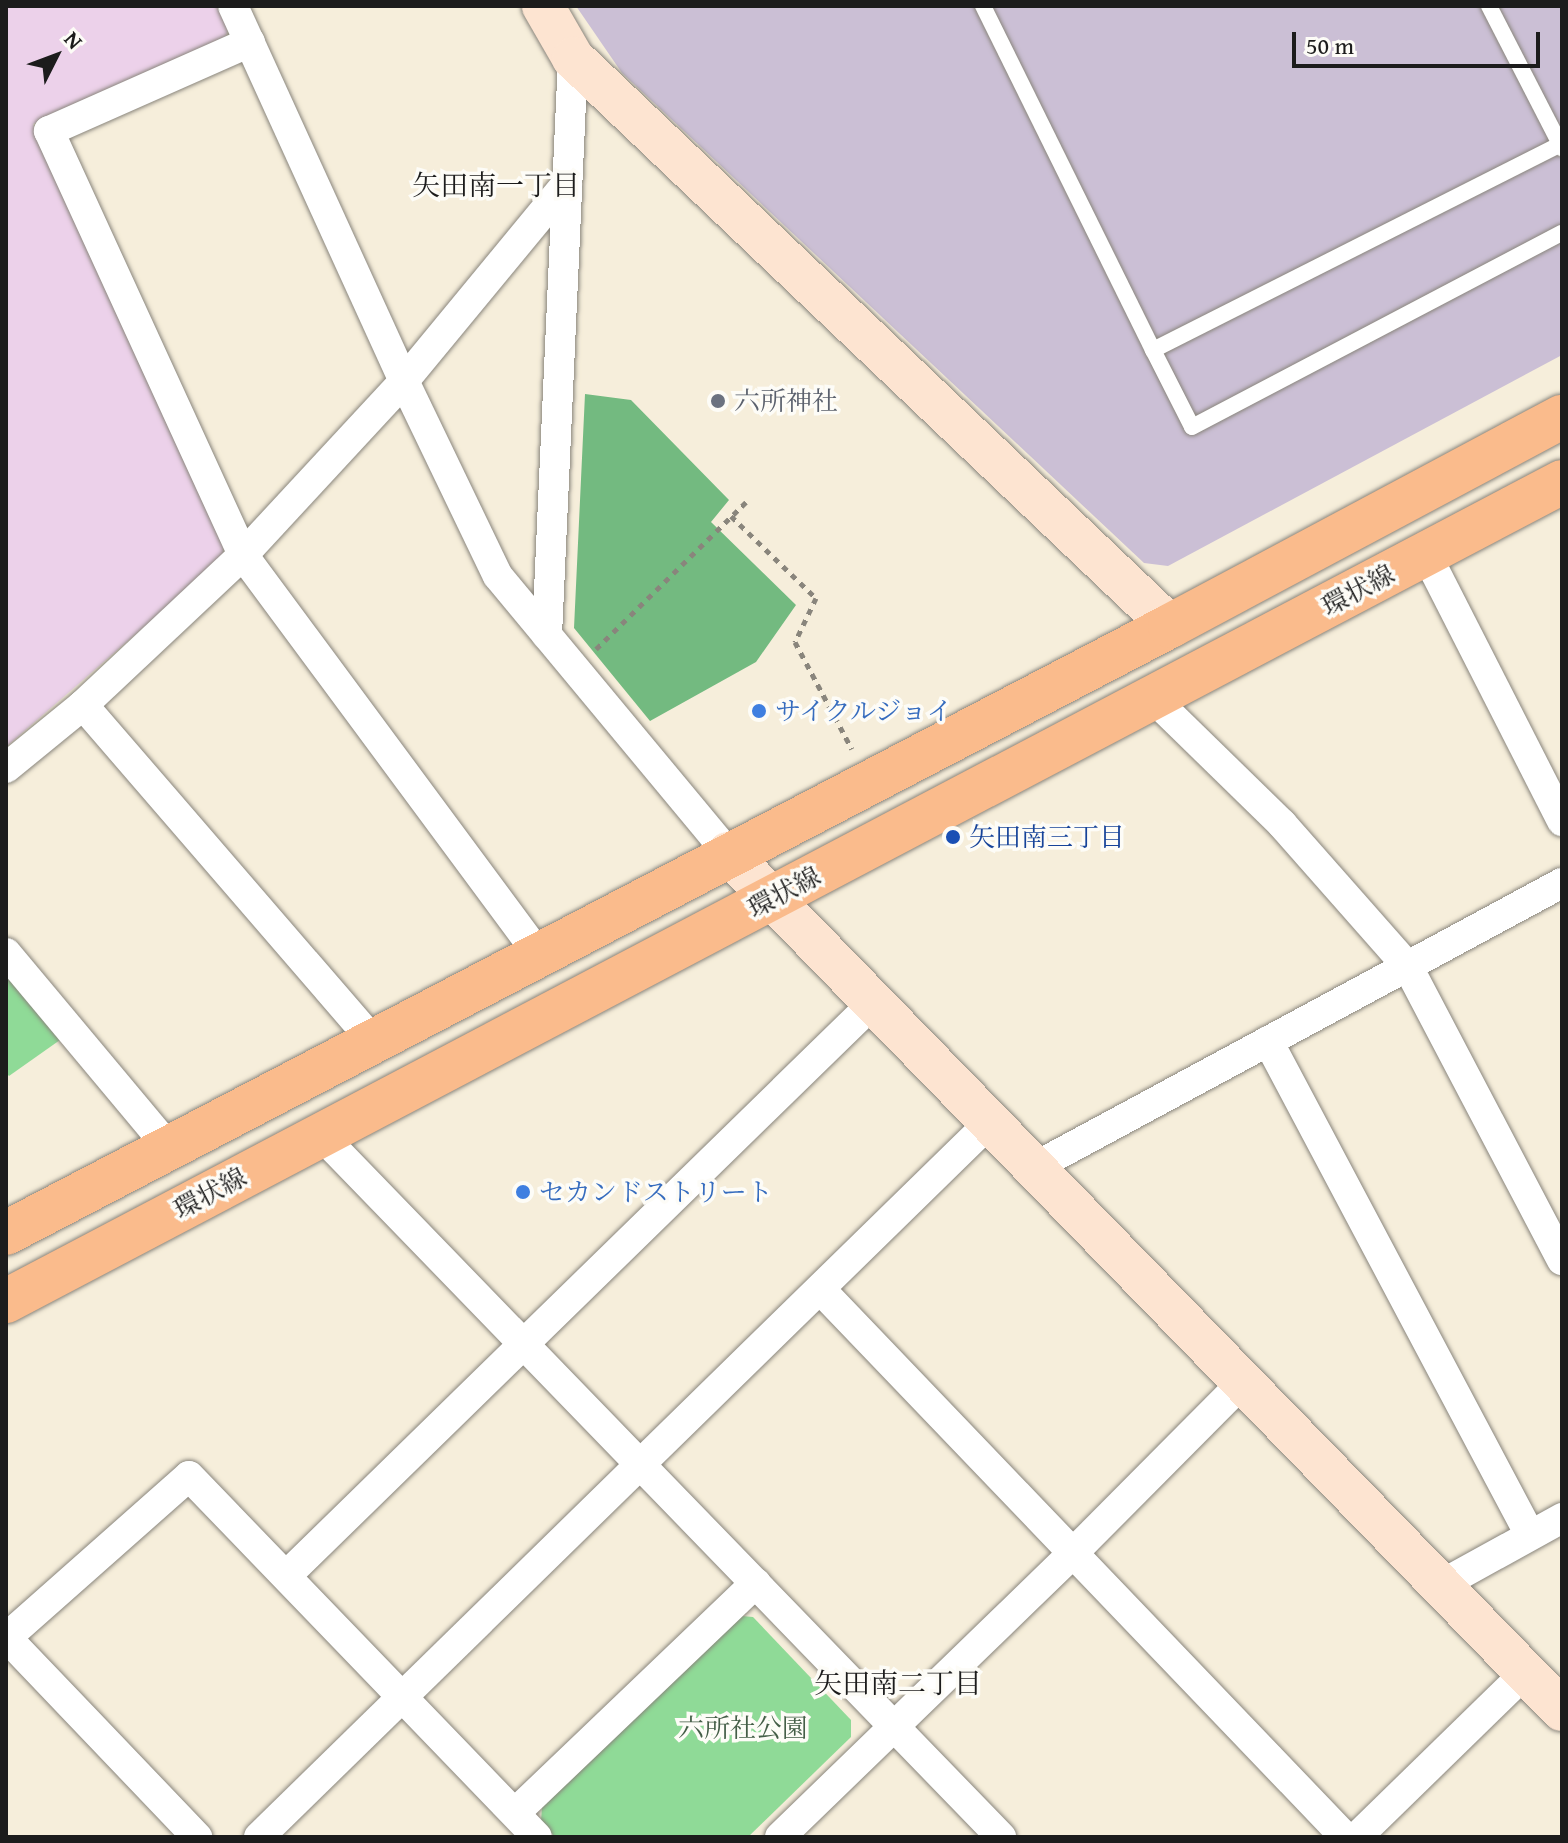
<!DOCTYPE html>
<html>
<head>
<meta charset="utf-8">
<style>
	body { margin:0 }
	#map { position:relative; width:1568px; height:1843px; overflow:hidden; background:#f6eedb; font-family:"Gentium Book Plus","Noto Serif JP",serif }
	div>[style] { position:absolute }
	.built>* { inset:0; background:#ecd1ea }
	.industrial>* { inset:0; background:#cbbfd5 }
	.green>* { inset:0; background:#8fda97 }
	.forest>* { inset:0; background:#73ba80 }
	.path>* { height:5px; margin-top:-2.5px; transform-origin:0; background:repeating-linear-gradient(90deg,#89857c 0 6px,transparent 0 12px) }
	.roads { filter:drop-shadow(0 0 2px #89857c) drop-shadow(0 0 2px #89857c) }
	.lane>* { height:16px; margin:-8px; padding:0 8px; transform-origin:8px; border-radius:8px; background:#fff }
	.street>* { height:30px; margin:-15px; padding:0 15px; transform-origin:15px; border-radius:15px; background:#fff }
	.secondary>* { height:42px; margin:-21px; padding:0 21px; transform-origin:21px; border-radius:21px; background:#fde4d1 }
	.primary>* { height:44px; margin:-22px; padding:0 22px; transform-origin:22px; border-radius:22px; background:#fabb8c }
	.dots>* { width:22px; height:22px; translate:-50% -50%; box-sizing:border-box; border:4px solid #fdfcf7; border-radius:50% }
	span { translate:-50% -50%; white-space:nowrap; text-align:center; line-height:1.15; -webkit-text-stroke:7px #fdfcf7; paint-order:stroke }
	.worship-label { font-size:26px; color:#5b616d }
	.left { translate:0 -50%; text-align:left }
	.street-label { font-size:26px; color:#1c1c1c }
	.shop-label { font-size:26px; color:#366cbe }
	.transit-label { font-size:26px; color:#164399 }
	.park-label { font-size:26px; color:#445e47 }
	.neighbourhood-label { font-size:28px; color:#1c1c1c }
	.frame { position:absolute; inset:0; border:8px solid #1c1c1c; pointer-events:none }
	.north { position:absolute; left:16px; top:16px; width:80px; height:80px; -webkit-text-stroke:6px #fdfcf7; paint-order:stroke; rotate:48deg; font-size:22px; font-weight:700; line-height:32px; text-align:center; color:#1c1c1c }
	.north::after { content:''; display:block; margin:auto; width:28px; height:36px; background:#1c1c1c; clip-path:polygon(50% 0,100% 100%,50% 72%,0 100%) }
	.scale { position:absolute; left:1292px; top:32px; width:248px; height:36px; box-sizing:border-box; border:4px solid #1c1c1c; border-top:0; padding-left:10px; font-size:24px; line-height:28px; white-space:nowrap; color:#1c1c1c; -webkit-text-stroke:6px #fdfcf7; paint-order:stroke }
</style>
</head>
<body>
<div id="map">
	<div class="built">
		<i style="clip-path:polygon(6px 6px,217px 6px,228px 29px,225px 39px,33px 124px,224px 545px,222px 559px,6px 747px)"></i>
	</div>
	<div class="industrial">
		<i style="clip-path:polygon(576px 6px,1562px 6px,1562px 355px,1168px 566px,1144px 563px,622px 73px)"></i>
	</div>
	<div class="green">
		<i style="clip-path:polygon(6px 975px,60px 1040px,9px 1076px,6px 1073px)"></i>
		<i style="clip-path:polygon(742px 1616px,753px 1617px,851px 1720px,851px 1737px,748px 1837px,555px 1837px,541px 1821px,542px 1807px)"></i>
	</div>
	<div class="forest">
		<i style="clip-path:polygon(585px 394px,631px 400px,729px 500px,711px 522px,796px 605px,756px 662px,650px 721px,574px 628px)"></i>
	</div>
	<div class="path">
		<i style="left:731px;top:516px;width:118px;rotate:44deg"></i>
		<i style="left:816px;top:598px;width:49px;rotate:115.5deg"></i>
		<i style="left:795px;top:642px;width:121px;rotate:62deg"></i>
		<i style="left:596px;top:649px;width:210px;rotate:-44.4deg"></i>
	</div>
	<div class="roads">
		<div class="lane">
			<i style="left:983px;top:6px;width:384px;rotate:63.7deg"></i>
			<i style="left:1153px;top:350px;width:456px;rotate:-26.8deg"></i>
			<i style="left:1489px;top:6px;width:160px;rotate:62.8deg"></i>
			<i style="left:1153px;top:350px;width:86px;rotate:63.1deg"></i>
			<i style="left:1192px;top:427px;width:418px;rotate:-27.7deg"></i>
		</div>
		<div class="street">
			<i style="left:233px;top:6px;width:412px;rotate:65.5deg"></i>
			<i style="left:404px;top:381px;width:216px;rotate:64.3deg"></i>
			<i style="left:498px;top:576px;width:360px;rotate:50.3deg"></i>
			<i style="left:250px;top:42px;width:220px;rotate:156.1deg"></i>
			<i style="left:49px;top:131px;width:466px;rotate:65.4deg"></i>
			<i style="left:243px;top:555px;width:495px;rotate:53.5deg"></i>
			<i style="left:1426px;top:554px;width:300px;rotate:63deg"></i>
			<i style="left:547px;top:635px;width:578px;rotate:-87.42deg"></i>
			<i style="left:1154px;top:699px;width:179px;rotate:44.3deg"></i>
			<i style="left:1282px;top:824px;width:191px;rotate:48.6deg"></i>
			<i style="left:1408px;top:967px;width:331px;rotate:62.3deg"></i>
			<i style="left:83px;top:705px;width:444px;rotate:49.2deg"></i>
			<i style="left:6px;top:768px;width:99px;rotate:-39.3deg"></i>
			<i style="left:83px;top:705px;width:219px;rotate:-43.2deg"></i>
			<i style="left:243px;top:555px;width:237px;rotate:-47.2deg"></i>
			<i style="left:404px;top:381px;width:256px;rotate:-50.5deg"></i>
			<i style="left:6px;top:953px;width:253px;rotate:50.1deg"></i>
			<i style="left:1268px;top:1041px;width:559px;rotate:62.06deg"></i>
			<i style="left:320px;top:1134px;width:979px;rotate:45.91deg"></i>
			<i style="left:1031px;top:1169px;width:603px;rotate:-28.31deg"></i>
			<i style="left:820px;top:1289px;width:759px;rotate:46.23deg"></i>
			<i style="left:286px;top:1576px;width:819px;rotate:-44.31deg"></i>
			<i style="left:1439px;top:1586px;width:141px;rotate:-28.9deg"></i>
			<i style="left:6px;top:1637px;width:277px;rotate:46.3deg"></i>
			<i style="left:6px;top:1638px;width:244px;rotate:-41.5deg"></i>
			<i style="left:189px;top:1476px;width:501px;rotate:46.05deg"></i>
			<i style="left:515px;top:1813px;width:333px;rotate:-43.7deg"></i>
			<i style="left:259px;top:1837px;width:1020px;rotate:-44.36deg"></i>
			<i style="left:780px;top:1837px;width:409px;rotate:-44.1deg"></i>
			<i style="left:1074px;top:1552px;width:240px;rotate:-45.2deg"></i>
			<i style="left:1357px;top:1837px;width:235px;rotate:-44.3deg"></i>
		</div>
		<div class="secondary">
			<i style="left:543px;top:6px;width:60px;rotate:60deg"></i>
			<i style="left:573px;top:58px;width:824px;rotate:43.57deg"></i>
			<i style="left:728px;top:853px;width:1196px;rotate:45.78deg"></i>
		</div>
		<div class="primary">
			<i style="left:6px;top:1233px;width:1313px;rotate:-27.54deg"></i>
			<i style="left:1170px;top:626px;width:444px;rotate:-28.1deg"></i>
			<i style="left:6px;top:1301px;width:1758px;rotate:-27.76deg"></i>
		</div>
	</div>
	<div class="dots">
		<i style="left:718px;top:401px;background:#6b7280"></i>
		<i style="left:759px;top:711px;background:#3f7fe0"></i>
		<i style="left:953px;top:837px;background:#1a4fb4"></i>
		<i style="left:523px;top:1192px;background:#3f7fe0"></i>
	</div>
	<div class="worship-label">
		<span class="left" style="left:734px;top:401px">六所神社</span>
	</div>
	<div class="street-label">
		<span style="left:1358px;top:590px;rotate:-28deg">環状線</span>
		<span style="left:784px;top:892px;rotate:-28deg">環状線</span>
		<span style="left:210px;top:1193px;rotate:-28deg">環状線</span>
	</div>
	<div class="shop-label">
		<span class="left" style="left:775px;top:711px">サイクルジョイ</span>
		<span class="left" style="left:539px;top:1192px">セカンドストリート</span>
	</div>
	<div class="transit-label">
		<span class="left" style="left:969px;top:837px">矢田南三丁目</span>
	</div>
	<div class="park-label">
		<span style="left:743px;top:1728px">六所社公園</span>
	</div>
	<div class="neighbourhood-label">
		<span style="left:496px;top:185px">矢田南一丁目</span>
		<span style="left:898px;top:1683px">矢田南二丁目</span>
	</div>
	<div class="frame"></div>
	<div class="north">N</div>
	<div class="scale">50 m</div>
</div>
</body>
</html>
